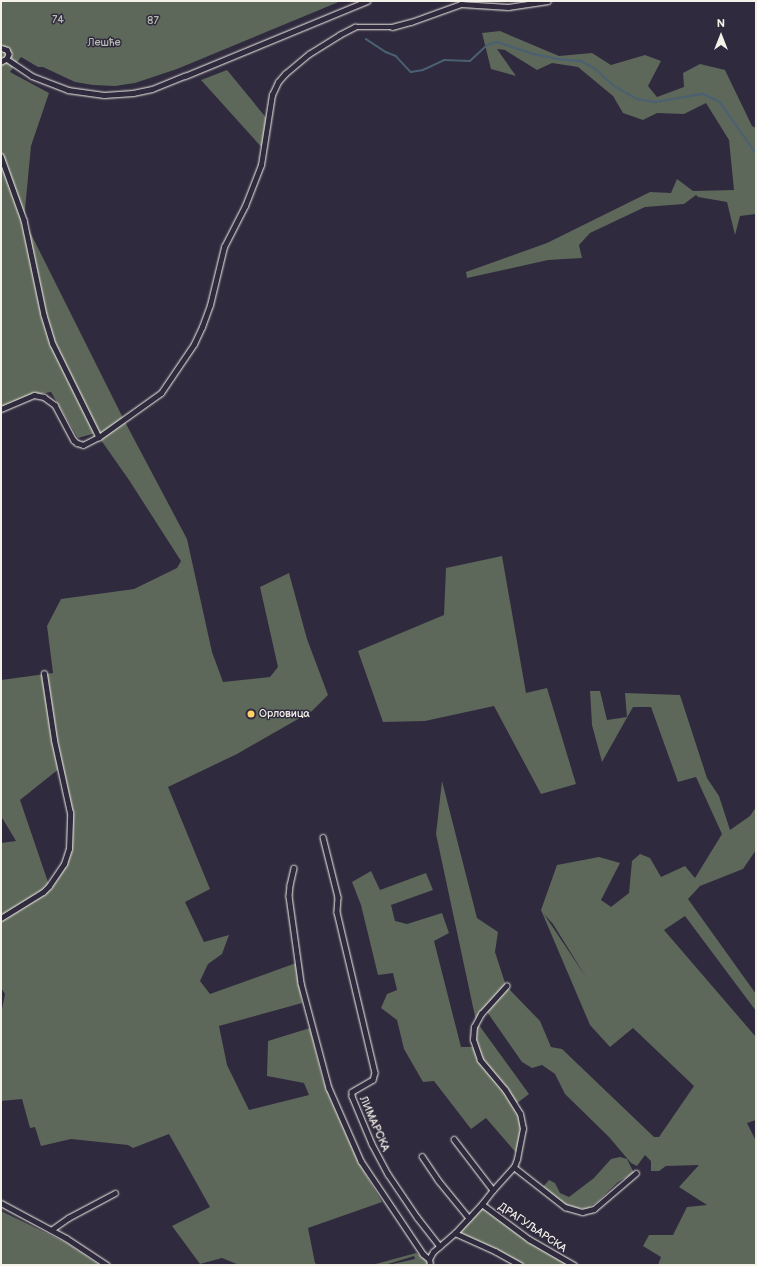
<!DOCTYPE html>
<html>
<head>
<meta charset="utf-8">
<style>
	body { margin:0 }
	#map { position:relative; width:757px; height:1266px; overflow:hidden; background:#2f2a3d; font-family:"Balsamiq Sans",sans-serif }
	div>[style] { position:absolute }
	.green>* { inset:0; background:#5d675a }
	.stream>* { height:1.5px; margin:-0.75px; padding:0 0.75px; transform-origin:0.75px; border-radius:0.75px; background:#496173 }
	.roads { filter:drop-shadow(0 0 1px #f4f1e8) drop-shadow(0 0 1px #f4f1e8) }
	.minor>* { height:4.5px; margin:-2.25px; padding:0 2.25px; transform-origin:2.25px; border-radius:2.25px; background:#2f2a3d }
	.dots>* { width:11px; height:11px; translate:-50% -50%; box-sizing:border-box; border:2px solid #2f2a3d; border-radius:50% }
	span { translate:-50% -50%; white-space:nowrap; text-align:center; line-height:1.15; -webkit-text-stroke:3px #2f2a3d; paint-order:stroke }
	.park-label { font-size:11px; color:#b8baaf }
	.poi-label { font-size:11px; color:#f4f1e8 }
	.left { translate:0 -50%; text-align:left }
	.street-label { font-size:11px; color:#f4f1e8 }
	.frame { position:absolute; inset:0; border:2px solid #f4f1e8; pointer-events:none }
	.north { position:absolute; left:701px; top:16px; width:40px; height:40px; -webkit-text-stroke:3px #2f2a3d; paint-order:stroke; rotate:0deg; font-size:11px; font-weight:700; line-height:16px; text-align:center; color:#f4f1e8 }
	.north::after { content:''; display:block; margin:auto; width:14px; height:18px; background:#f4f1e8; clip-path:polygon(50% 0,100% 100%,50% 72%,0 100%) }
</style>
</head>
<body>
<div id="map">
	<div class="green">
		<i style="clip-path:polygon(evenodd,1px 1px,341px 1px,177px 69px,135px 83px,115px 86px,93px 85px,75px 82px,43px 67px,38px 67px,21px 57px,10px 72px,49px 93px,31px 146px,24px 220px,124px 420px,187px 539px,212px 652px,223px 682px,270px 677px,278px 667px,260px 587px,289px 573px,307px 639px,328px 695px,312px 711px,237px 754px,168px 787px,210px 889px,185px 902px,204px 942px,229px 935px,222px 954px,208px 964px,200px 981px,210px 994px,296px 963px,302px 1003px,219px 1026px,227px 1065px,249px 1110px,309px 1095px,304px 1083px,267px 1076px,268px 1041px,310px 1028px,322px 1077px,330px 1098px,359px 1163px,382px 1202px,308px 1228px,315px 1263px,318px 1265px,239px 1265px,222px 1258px,200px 1264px,172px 1226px,210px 1207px,169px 1134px,133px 1148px,128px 1145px,71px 1139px,41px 1146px,35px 1127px,30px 1128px,22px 1099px,1px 1101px,1px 1014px,5px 994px,1px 988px,1px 843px,16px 841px,1px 816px,1px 680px,53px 673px,47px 626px,61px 599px,134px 589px,177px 568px,181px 561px,129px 480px,96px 433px,78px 438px,51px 392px,34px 395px,1px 409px,1px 1px,60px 768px,71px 829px,67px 856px,49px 885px,20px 800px,60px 768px)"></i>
		<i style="clip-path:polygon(500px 31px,559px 56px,592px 53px,611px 65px,645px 55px,661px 61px,648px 86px,657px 97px,684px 87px,683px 73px,700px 64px,725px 70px,752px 126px,756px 128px,756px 214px,740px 216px,735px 235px,727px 202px,698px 197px,696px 195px,684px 204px,645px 207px,590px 233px,579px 245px,582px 258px,548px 260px,467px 278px,466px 272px,547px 243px,650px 192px,671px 193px,677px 179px,693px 191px,734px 190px,729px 140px,706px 103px,684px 114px,657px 113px,643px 120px,623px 113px,613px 96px,578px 67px,552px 63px,537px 70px,505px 50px,497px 49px,516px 76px,491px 69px,482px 33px)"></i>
		<i style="clip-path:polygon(227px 70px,268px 120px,264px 150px,201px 80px)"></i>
		<i style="clip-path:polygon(502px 556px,526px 693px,547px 688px,576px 784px,541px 794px,494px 706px,425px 721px,383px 722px,358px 651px,444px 615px,446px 568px)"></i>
		<i style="clip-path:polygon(evenodd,590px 691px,600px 691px,607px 720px,627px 717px,625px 693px,680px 695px,707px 778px,719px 796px,730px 830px,750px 816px,756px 807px,756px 850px,743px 869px,700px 886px,688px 899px,756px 994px,756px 1011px,685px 916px,664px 930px,756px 1037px,756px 1120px,747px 1123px,756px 1141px,756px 1265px,658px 1265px,661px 1257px,643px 1246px,649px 1235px,673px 1235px,687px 1207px,707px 1205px,679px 1187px,699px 1165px,666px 1166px,659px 1171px,651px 1171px,651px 1161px,645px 1155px,637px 1166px,631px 1163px,609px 1137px,565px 1094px,555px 1074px,542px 1065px,532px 1068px,522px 1062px,485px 1009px,476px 1021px,529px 1094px,516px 1104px,522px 1123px,518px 1155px,486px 1118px,471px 1129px,434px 1081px,423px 1082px,404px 1049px,397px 1020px,381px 1008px,387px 994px,397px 990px,393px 973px,378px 975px,361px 905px,352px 882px,371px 871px,380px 890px,426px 873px,433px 890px,391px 905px,395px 921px,407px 924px,442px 913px,449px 933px,434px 941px,461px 1047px,474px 1047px,476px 1021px,436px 834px,442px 781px,477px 918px,498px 932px,495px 952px,506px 986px,540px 1021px,551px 1047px,562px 1049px,654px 1137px,659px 1137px,694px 1086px,633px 1028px,610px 1047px,590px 1025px,541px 910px,557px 865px,599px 857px,620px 863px,601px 900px,611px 907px,629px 893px,632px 861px,640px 854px,650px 858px,661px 877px,685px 866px,695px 878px,722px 834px,696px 777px,678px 782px,651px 707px,633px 707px,602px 762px,592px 725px,590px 691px,544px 914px,553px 924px,586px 977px,544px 914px)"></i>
		<i style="clip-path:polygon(620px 1157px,627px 1159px,634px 1173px,618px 1182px,598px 1201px,587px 1209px,575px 1208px,563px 1204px,542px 1188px,549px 1180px,555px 1183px,560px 1193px,569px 1197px,594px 1178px,611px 1159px)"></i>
		<i style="clip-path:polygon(482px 1204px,571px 1265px,520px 1265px,455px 1233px)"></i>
		<i style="clip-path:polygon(1px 1211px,67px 1243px,100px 1265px,1px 1265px)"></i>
		<i style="clip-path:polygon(416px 1253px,426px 1259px,428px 1265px,388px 1265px,415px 1259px,414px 1256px,385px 1265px,372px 1265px)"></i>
	</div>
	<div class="stream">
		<i style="left:366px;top:39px;width:24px;rotate:33deg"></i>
		<i style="left:386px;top:52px;width:11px;rotate:22deg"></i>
		<i style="left:396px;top:56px;width:22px;rotate:47deg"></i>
		<i style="left:411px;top:72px;width:12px;rotate:-9deg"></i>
		<i style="left:423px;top:70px;width:23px;rotate:-25deg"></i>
		<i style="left:444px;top:60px;width:26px;rotate:2deg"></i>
		<i style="left:470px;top:61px;width:23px;rotate:-43deg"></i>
		<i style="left:487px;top:45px;width:10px;rotate:-17deg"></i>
		<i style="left:497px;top:42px;width:39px;rotate:18deg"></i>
		<i style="left:534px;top:54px;width:24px;rotate:12deg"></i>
		<i style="left:557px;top:59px;width:24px;rotate:5deg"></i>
		<i style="left:581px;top:61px;width:18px;rotate:29deg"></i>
		<i style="left:597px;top:70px;width:23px;rotate:43deg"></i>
		<i style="left:614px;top:86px;width:26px;rotate:29deg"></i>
		<i style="left:637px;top:99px;width:18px;rotate:9deg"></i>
		<i style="left:655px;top:102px;width:49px;rotate:-9.5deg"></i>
		<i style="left:703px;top:94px;width:19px;rotate:25deg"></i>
		<i style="left:720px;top:102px;width:62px;rotate:54.8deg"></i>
	</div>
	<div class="roads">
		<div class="minor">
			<i style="left:1px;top:48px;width:6px;rotate:18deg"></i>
			<i style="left:7px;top:50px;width:4px;rotate:63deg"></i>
			<i style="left:9px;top:54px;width:5px;rotate:112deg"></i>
			<i style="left:7px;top:59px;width:7px;rotate:153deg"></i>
			<i style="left:7px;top:59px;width:30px;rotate:34deg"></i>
			<i style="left:32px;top:76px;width:39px;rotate:21deg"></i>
			<i style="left:68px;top:90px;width:36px;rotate:8deg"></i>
			<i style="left:104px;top:95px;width:29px;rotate:-4deg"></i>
			<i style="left:133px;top:93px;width:19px;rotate:-12deg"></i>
			<i style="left:152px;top:89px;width:35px;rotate:-22deg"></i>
			<i style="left:185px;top:76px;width:197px;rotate:-22.4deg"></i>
			<i style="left:1px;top:156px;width:68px;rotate:70.2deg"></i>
			<i style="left:24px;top:220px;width:97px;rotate:78.1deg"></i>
			<i style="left:44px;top:315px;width:30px;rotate:73deg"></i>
			<i style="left:53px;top:344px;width:104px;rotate:63.7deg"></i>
			<i style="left:1px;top:409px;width:36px;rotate:-23deg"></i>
			<i style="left:34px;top:395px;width:10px;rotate:11deg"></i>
			<i style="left:44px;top:397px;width:14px;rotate:36deg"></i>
			<i style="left:55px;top:405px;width:40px;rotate:62deg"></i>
			<i style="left:74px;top:440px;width:4px;rotate:45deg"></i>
			<i style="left:77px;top:443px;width:6px;rotate:18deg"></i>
			<i style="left:83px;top:445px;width:18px;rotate:-27deg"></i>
			<i style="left:99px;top:437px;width:76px;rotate:-35.4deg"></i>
			<i style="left:161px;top:393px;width:59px;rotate:-56deg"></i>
			<i style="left:194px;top:344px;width:19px;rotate:-65deg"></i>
			<i style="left:202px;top:327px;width:23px;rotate:-70deg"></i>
			<i style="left:210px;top:305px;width:60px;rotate:-76.4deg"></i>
			<i style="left:224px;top:247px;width:46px;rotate:-62.9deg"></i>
			<i style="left:245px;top:206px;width:44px;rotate:-68.7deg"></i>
			<i style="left:261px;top:165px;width:71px;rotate:-81.1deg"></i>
			<i style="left:272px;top:95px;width:14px;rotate:-65deg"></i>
			<i style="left:278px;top:82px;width:11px;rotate:-49deg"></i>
			<i style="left:285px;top:74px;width:31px;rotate:-40deg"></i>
			<i style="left:309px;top:54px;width:36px;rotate:-32deg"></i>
			<i style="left:339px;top:35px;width:18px;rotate:-27deg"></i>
			<i style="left:355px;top:27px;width:37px"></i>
			<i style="left:392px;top:27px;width:20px;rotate:-15deg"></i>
			<i style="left:411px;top:22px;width:53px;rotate:-19.8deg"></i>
			<i style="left:461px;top:4px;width:47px;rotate:3.7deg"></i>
			<i style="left:508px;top:7px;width:40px;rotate:-8.5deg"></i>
			<i style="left:323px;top:837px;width:62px;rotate:76deg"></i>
			<i style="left:338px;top:897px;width:15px;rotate:94deg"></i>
			<i style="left:337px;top:912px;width:165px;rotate:76.7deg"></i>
			<i style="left:375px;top:1073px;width:7px;rotate:106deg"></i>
			<i style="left:373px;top:1080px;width:24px;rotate:150deg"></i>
			<i style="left:352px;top:1092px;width:4px;rotate:90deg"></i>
			<i style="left:352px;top:1096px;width:52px;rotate:67.4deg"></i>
			<i style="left:372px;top:1144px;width:34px;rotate:62deg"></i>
			<i style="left:388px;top:1174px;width:52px;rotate:56deg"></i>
			<i style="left:417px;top:1217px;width:37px;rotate:52deg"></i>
			<i style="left:294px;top:868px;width:17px;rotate:103deg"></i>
			<i style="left:290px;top:885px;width:11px;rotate:95deg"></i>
			<i style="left:289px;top:896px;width:88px;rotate:82.1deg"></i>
			<i style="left:301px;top:983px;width:109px;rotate:75.1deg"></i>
			<i style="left:329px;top:1088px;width:80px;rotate:66.3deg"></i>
			<i style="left:361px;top:1161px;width:112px;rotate:56.3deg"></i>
			<i style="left:423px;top:1254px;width:8px;rotate:40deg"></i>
			<i style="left:1px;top:918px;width:49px;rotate:-31.8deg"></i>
			<i style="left:43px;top:892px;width:8px;rotate:-45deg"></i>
			<i style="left:49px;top:886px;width:27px;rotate:-56deg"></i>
			<i style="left:64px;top:864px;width:16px;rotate:-72deg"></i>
			<i style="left:69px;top:849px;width:36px;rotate:-88deg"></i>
			<i style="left:70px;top:813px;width:75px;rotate:-102.4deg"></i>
			<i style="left:54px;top:740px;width:67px;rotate:-98.6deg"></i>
			<i style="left:454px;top:1139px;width:64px;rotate:52.6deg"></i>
			<i style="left:422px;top:1156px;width:29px;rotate:56deg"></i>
			<i style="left:438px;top:1180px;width:49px;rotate:50.8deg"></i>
			<i style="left:514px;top:1167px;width:65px;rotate:38.1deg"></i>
			<i style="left:565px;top:1207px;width:18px;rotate:16deg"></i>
			<i style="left:582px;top:1212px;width:12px;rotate:-14deg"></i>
			<i style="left:594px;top:1209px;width:55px;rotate:-40.6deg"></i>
			<i style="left:1px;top:1203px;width:74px;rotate:28.3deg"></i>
			<i style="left:66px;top:1238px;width:49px;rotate:33.4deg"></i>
			<i style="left:482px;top:1204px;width:59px;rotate:36.7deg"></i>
			<i style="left:529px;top:1239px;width:52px;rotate:30deg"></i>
			<i style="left:51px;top:1230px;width:21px;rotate:-35deg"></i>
			<i style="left:68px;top:1218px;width:53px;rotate:-28deg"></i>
			<i style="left:455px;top:1233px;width:44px;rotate:24.2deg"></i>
			<i style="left:495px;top:1251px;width:29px;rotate:29deg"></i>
			<i style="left:430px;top:1265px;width:6px;rotate:-99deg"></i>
			<i style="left:429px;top:1259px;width:8px;rotate:-60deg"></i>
			<i style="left:433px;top:1252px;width:29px;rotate:-41deg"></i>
			<i style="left:455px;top:1233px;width:40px;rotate:-47deg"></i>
			<i style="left:482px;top:1204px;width:18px;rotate:-52deg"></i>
			<i style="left:493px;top:1190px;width:31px;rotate:-48deg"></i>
			<i style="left:514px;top:1167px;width:9px;rotate:-69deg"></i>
			<i style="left:517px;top:1159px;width:31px;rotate:-79deg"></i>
			<i style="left:523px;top:1129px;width:15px;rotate:-101deg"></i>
			<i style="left:520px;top:1114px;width:28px;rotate:-122deg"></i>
			<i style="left:505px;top:1090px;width:39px;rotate:-130deg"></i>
			<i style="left:480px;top:1060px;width:21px;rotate:-109deg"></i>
			<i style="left:473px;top:1040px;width:13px;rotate:-86deg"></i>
			<i style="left:474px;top:1027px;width:15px;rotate:-62deg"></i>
			<i style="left:481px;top:1014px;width:38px;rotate:-48deg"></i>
		</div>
	</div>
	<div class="dots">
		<i style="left:251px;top:714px;background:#ffd166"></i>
	</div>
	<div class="park-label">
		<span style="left:58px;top:20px">74</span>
		<span style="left:153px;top:21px">87</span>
		<span style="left:104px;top:43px">Лешће</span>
	</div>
	<div class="poi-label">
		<span class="left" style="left:259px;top:714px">Орловица</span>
	</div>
	<div class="street-label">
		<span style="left:374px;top:1124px;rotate:66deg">ЛИМАРСКА</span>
		<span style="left:532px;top:1228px;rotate:34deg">ДРАГУЉАРСКА</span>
	</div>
	<div class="frame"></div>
	<div class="north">N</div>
</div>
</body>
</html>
